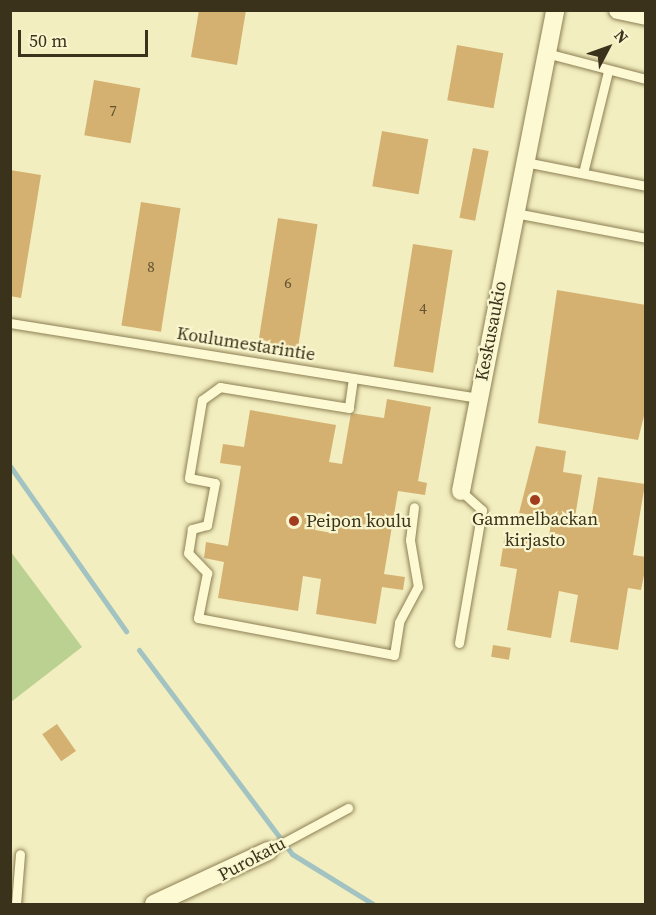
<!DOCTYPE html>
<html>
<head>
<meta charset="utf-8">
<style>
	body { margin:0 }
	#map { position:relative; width:656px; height:915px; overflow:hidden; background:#f2eebf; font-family:"Source Serif 4",serif }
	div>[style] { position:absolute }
	.green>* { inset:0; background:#bbd192 }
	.stream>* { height:5px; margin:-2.5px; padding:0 2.5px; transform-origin:2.5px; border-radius:2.5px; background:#a2c3c1 }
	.building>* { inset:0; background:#d4b171; transform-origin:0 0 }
	.roads { filter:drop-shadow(0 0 2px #8d7f55) drop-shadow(0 0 2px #8d7f55) }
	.service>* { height:9px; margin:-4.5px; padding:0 4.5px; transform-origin:4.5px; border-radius:4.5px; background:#fcf9d3 }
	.minor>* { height:18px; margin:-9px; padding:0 9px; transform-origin:9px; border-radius:9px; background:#fcf9d3 }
	.dots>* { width:16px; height:16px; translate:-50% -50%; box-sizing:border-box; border:3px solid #f9f6cf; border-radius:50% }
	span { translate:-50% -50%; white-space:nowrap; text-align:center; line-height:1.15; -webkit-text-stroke:4.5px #f9f6cf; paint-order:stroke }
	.number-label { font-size:15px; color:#615230 }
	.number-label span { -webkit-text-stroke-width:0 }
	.street-label { font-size:18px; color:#3b321b }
	.poi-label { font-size:18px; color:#3b321b }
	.left { translate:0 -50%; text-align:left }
	.frame { position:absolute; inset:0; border:12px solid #3b321b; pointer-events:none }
	.north { position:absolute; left:578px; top:18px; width:60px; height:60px; -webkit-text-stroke:4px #f9f6cf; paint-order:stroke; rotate:49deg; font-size:16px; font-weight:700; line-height:24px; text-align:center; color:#3b321b }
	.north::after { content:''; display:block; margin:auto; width:21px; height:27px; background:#3b321b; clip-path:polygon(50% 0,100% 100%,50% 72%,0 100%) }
	.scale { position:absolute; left:18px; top:30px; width:130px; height:27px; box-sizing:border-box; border:3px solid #3b321b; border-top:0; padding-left:8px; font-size:18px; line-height:21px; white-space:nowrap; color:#3b321b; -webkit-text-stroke:4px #f9f6cf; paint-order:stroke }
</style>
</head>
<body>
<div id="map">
	<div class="green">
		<i style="clip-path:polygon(11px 552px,82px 647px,11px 702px)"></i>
	</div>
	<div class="stream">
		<i style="left:10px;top:466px;width:202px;rotate:54.9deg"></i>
		<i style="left:139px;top:650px;width:255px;rotate:53.1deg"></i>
		<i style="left:292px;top:854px;width:95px;rotate:31.7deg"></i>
	</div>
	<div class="building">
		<i style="clip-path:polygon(199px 10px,246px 10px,237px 65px,191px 57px)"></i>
		<i style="left:457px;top:45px;width:47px;height:56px;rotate:10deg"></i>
		<i style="left:94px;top:80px;width:47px;height:56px;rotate:10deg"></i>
		<i style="left:382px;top:131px;width:47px;height:56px;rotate:10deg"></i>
		<i style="left:473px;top:148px;width:16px;height:71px;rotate:11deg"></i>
		<i style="clip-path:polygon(10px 170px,41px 175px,21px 298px,10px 296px)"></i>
		<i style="left:141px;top:202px;width:40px;height:125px;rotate:9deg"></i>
		<i style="left:278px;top:218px;width:40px;height:125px;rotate:9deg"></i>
		<i style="left:413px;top:244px;width:40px;height:124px;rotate:9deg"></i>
		<i style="clip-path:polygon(557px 290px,646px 305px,646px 408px,638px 440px,538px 423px)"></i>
		<i style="clip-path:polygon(evenodd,387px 399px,431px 407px,418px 481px,427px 483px,425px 495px,398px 491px,384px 574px,405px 577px,403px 590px,382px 587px,376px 624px,316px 614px,321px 579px,303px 576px,298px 611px,218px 598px,224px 562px,204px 558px,206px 542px,228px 546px,241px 466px,220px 463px,223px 444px,244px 447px,250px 410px,336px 425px,329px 462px,342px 464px,351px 413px,384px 418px,387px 399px,318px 513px,335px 516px,332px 533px,315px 530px,318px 513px)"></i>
		<i style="clip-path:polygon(536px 446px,566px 451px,563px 472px,582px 475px,575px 517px,591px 520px,598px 477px,645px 484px,633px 555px,646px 557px,646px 565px,641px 590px,628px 588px,618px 650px,570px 642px,578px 595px,559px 591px,551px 638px,507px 630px,517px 569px,500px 566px,505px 534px,548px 541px,552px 518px,519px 513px)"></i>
		<i style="left:493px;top:645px;width:18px;height:12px;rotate:9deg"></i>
		<i style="left:57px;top:724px;width:33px;height:18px;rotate:55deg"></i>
	</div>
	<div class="roads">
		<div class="service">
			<i style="left:546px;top:53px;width:103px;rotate:14.6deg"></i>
			<i style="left:525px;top:162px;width:123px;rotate:11.2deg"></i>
			<i style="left:583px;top:173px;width:105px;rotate:-76.2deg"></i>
			<i style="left:515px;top:213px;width:133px;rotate:10.8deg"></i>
			<i style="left:10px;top:323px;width:473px;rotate:9.1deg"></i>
			<i style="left:353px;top:378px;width:30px;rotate:98deg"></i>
			<i style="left:349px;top:408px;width:131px;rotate:-170.8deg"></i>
			<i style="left:220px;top:387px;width:22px;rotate:144deg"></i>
			<i style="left:202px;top:400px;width:79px;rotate:99.5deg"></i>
			<i style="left:189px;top:478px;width:26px;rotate:11deg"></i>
			<i style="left:215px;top:483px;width:43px;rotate:100.8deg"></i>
			<i style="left:207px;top:525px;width:16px;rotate:165deg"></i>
			<i style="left:192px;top:529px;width:24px;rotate:99deg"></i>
			<i style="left:188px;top:553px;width:28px;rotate:46deg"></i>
			<i style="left:207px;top:573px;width:46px;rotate:101.3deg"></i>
			<i style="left:198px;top:618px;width:199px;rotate:10.7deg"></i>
			<i style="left:394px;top:655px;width:33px;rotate:-81deg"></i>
			<i style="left:399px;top:622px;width:40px;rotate:-62deg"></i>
			<i style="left:418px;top:587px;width:48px;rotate:-99.7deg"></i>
			<i style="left:410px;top:540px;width:33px;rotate:-83deg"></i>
			<i style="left:459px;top:643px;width:135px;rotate:-80.2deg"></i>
			<i style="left:482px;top:510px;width:28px;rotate:-138deg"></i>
			<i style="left:268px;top:851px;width:91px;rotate:-28.3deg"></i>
			<i style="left:16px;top:904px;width:50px;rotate:-85.4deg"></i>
		</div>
		<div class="minor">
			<i style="left:618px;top:10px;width:29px;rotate:12deg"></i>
			<i style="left:461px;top:491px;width:490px;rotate:-78.9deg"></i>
			<i style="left:154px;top:904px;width:126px;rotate:-24.9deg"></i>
		</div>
	</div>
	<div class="dots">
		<i style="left:535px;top:500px;background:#a23c1f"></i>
		<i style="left:294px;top:521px;background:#a23c1f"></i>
	</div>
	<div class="number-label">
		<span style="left:113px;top:111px">7</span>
		<span style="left:151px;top:267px">8</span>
		<span style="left:288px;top:283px">6</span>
		<span style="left:423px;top:309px">4</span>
	</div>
	<div class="street-label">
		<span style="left:491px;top:331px;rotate:-79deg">Keskusaukio</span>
		<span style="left:246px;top:344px;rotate:9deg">Koulumestarintie</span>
		<span style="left:252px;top:859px;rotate:-28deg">Purokatu</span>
	</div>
	<div class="poi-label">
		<span style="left:535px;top:530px">Gammelbackan<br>kirjasto</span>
		<span class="left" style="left:306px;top:521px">Peipon koulu</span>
	</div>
	<div class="frame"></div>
	<div class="north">N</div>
	<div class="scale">50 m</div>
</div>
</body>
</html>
